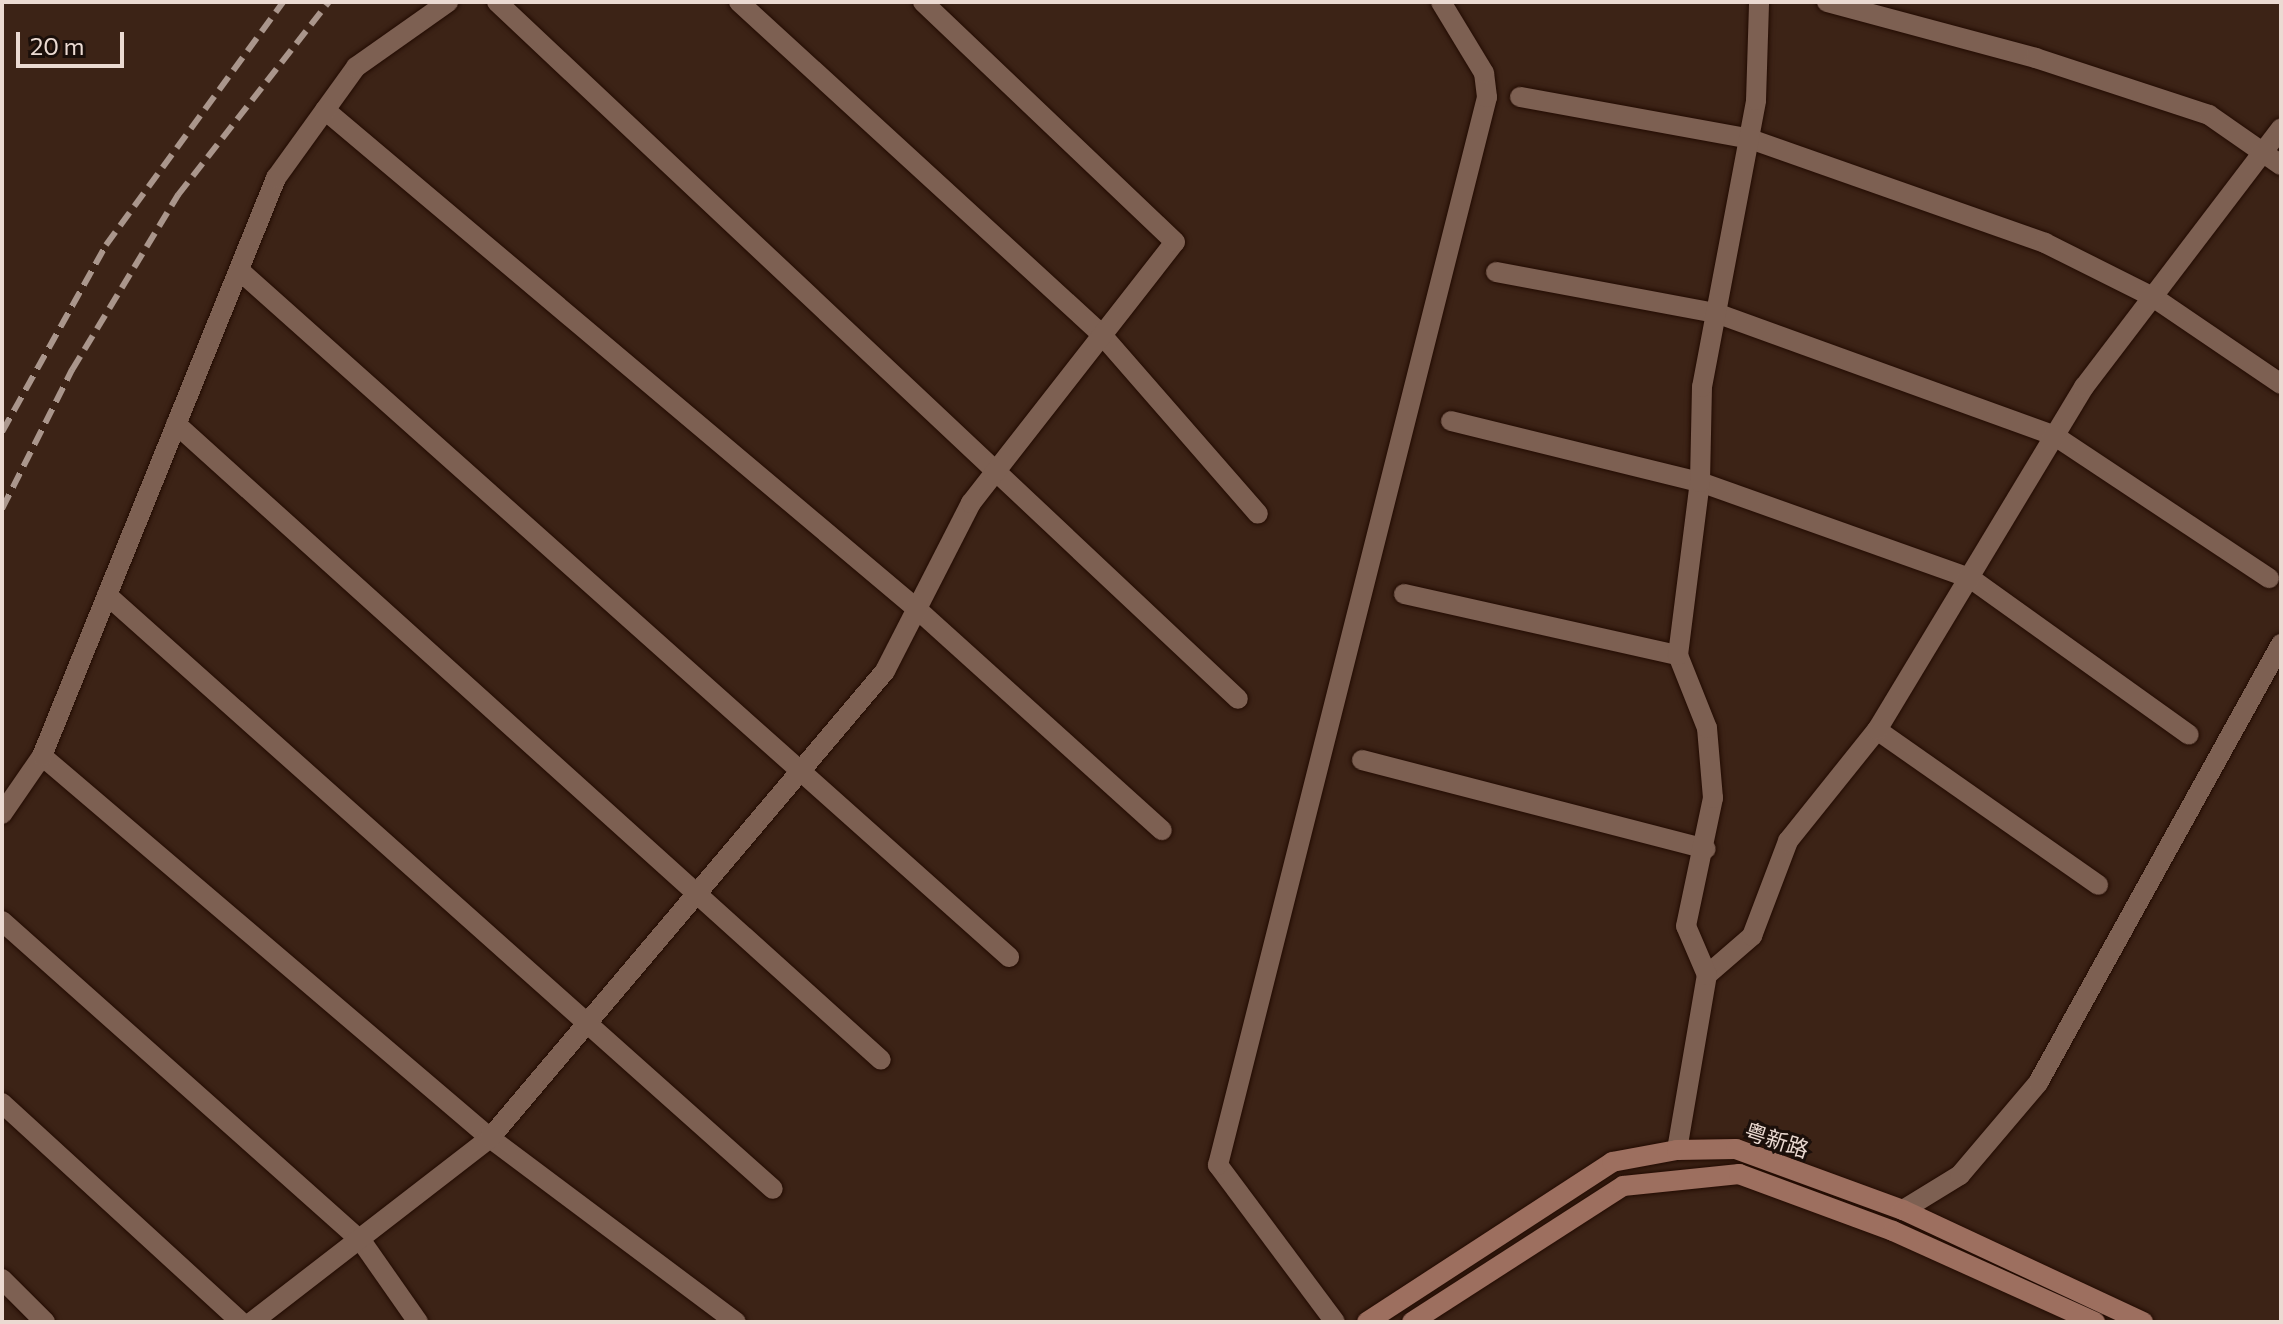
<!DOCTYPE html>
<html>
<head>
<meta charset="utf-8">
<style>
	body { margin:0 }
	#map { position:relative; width:2283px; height:1324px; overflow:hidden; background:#3c2316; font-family:Commissioner,"Noto Sans SC",sans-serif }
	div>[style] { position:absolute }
	.roads { filter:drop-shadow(0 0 2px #220b02) drop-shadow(0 0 2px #220b02) }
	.street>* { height:20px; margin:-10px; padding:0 10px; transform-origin:10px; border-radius:10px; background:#7d6052 }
	.secondary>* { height:20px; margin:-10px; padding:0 10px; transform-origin:10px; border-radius:10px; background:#9d6f5f }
	.rail>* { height:6px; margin-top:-3px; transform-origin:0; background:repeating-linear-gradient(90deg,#aa968c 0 16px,transparent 0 24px) }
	span { translate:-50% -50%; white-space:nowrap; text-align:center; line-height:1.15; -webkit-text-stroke:6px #1b0f0a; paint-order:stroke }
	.street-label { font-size:22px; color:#ebdad2 }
	.frame { position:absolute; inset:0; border:4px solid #ebdad2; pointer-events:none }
	.scale { position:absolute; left:16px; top:32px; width:108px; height:36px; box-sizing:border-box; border:4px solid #ebdad2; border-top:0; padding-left:10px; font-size:24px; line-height:28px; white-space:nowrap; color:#ebdad2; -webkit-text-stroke:6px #1b0f0a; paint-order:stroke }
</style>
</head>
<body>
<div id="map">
	<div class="roads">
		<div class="street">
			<i style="left:497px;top:2px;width:1017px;rotate:43.25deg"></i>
			<i style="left:739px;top:2px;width:493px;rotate:42.5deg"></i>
			<i style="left:1102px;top:335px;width:237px;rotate:48.9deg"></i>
			<i style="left:1827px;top:2px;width:216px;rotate:15deg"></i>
			<i style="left:2036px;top:58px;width:182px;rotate:18.2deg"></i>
			<i style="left:2209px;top:115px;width:88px;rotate:34.8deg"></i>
			<i style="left:1520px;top:97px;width:234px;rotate:10.3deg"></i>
			<i style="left:1750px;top:139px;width:313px;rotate:19.4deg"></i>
			<i style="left:2045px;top:243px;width:121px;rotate:26.6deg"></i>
			<i style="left:2153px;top:297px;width:155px;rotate:34.2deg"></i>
			<i style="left:325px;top:110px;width:774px;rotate:40.13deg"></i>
			<i style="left:917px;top:609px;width:330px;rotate:42.1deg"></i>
			<i style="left:239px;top:270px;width:1032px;rotate:41.74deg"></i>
			<i style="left:1496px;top:272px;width:224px;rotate:10.6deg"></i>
			<i style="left:1716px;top:313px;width:361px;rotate:19.9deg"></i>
			<i style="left:2055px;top:436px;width:257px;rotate:33.6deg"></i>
			<i style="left:1451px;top:421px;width:256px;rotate:13.8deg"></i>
			<i style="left:1700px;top:482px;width:287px;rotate:19.6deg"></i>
			<i style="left:1970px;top:578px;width:269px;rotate:35.6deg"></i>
			<i style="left:176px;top:424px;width:949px;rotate:42.05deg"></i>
			<i style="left:1404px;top:594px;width:281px;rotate:12.6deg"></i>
			<i style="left:107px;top:595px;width:892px;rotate:41.73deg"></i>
			<i style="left:1877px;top:730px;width:270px;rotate:35deg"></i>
			<i style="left:42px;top:756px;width:589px;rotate:40.45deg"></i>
			<i style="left:490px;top:1138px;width:307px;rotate:36.8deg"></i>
			<i style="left:1362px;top:760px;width:355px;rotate:14.5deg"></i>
			<i style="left:2px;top:814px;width:70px;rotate:-55.4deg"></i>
			<i style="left:42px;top:756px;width:624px;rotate:-67.96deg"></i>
			<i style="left:276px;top:178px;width:137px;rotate:-54.2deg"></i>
			<i style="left:356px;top:67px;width:113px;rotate:-35.2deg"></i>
			<i style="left:2px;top:921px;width:482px;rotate:41.7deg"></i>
			<i style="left:362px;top:1242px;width:98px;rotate:55deg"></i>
			<i style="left:1707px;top:975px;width:60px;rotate:-40.9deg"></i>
			<i style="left:1752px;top:936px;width:102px;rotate:-69.2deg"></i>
			<i style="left:1788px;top:841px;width:142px;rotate:-51.3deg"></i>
			<i style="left:1877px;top:730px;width:401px;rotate:-58.9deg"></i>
			<i style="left:2084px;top:387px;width:325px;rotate:-52.7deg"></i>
			<i style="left:2px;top:1103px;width:324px;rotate:42.5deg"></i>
			<i style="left:1677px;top:1150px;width:178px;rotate:-80.3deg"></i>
			<i style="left:1707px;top:975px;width:53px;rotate:-113.2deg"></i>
			<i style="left:1686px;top:926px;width:131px;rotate:-78.1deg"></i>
			<i style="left:1713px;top:798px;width:70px;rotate:-94.9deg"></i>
			<i style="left:1707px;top:728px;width:79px;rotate:-111.7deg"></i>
			<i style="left:1678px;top:655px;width:174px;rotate:-82.8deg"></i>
			<i style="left:1700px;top:482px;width:95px;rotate:-88.8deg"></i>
			<i style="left:1702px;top:387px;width:292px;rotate:-79.3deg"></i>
			<i style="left:1756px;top:100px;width:98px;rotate:-88.2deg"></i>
			<i style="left:1903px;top:1210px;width:67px;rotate:-31.6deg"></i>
			<i style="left:1960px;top:1175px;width:121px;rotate:-49.7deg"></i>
			<i style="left:2038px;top:1083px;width:502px;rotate:-61.03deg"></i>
			<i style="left:2px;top:1279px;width:61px;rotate:45deg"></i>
			<i style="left:252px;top:1322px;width:301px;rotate:-37.7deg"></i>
			<i style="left:490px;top:1138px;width:612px;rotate:-49.77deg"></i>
			<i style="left:885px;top:671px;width:189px;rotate:-62.9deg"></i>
			<i style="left:971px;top:503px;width:331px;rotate:-52deg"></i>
			<i style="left:1175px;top:242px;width:348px;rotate:-136.4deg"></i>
			<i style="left:1335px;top:1322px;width:196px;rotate:-126.7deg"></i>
			<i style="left:1218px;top:1165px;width:1101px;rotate:-75.86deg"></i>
			<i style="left:1487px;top:97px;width:24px;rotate:-97deg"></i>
			<i style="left:1484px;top:73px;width:83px;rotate:-121.2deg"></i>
		</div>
		<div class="secondary">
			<i style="left:1367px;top:1322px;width:293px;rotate:-33.1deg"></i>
			<i style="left:1612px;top:1162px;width:66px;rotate:-10.5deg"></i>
			<i style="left:1677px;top:1150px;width:59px;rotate:-1deg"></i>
			<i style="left:1736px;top:1149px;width:178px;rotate:20.1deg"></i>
			<i style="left:1903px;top:1210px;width:265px;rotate:25deg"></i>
			<i style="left:1412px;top:1322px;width:251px;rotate:-32.8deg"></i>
			<i style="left:1623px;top:1186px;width:117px;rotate:-5.9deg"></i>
			<i style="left:1739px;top:1174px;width:164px;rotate:20.3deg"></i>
			<i style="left:1893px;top:1231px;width:222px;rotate:24.3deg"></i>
		</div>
	</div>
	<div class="rail">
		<i style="left:2px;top:432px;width:214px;rotate:-60.9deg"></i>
		<i style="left:106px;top:245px;width:301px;rotate:-53.9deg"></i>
		<i style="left:2px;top:509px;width:156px;rotate:-63.3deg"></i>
		<i style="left:72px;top:370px;width:205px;rotate:-58.8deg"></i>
		<i style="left:178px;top:195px;width:245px;rotate:-52deg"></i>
	</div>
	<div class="street-label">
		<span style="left:1777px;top:1140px;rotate:18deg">粤新路</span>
	</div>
	<div class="frame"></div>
	<div class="scale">20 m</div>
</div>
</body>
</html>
